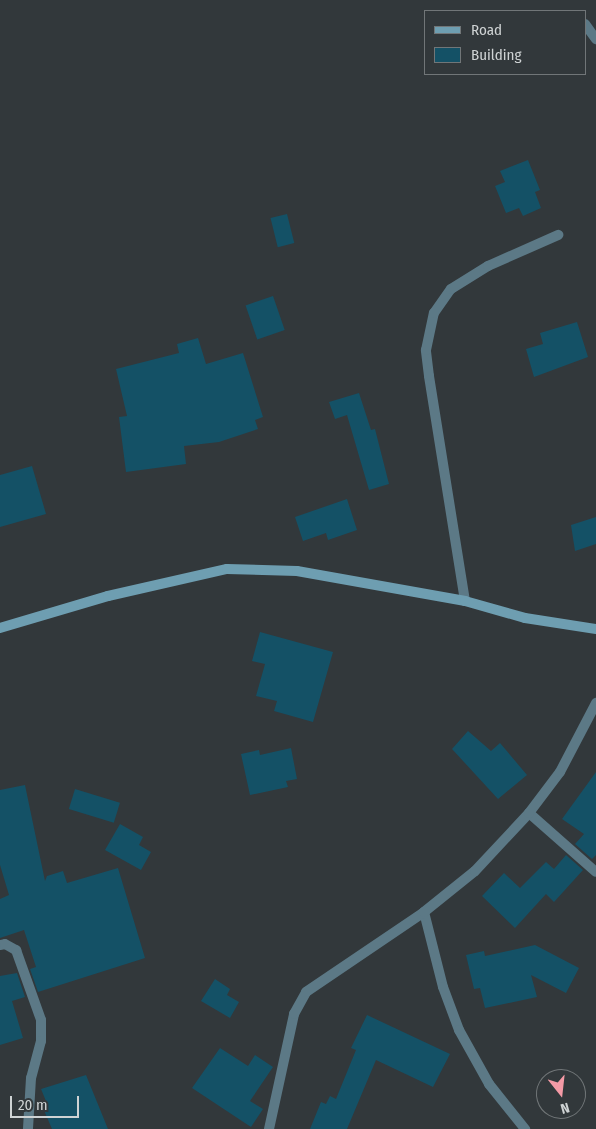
<!DOCTYPE html>
<html>
<head>
<meta charset="utf-8">
<style>
	body { margin:0 }
	#map { position:relative; width:596px; height:1129px; overflow:hidden; background:#32383b; font-family:"Fira Sans Condensed",sans-serif }
	div>[style] { position:absolute }
	.building>* { inset:0; background:#145166; transform-origin:0 0 }
	.street>* { height:10px; margin:-5px; padding:0 5px; transform-origin:5px; border-radius:5px; background:#5c7986 }
	.secondary>* { height:10px; margin:-5px; padding:0 5px; transform-origin:5px; border-radius:5px; background:#6e9eb1 }
	span { translate:-50% -50%; white-space:nowrap; text-align:center; line-height:1.15; -webkit-text-stroke:4.5px #32383b; paint-order:stroke }
	.legend { position:absolute; left:424px; top:10px; width:162px; height:65px; box-sizing:border-box; background:#32383b; border:1px solid #717678; margin:0; padding:6px 9px; list-style:none; font-size:15px; color:#cfd3d4 }
	.legend li { display:flex; align-items:center; gap:10px; height:25px }
	.legend b { width:25px; border:1px solid #717678 }
	.north { position:absolute; left:536px; top:1069px; width:50px; height:50px; box-sizing:border-box; background:#32383b; border:1px solid #717678; border-radius:50%; rotate:164deg; font-size:14px; font-weight:700; line-height:20px; text-align:center; color:#cfd3d4 }
	.north::after { content:''; display:block; margin:auto; width:18px; height:22px; background:#f49aa6; clip-path:polygon(50% 0,100% 100%,50% 72%,0 100%) }
	.scale { position:absolute; left:10px; top:1096px; width:69px; height:22px; box-sizing:border-box; border:2px solid #cfd3d4; border-top:0; padding-left:6px; font-size:15px; line-height:18px; white-space:nowrap; color:#cfd3d4; -webkit-text-stroke:4px #32383b; paint-order:stroke }
</style>
</head>
<body>
<div id="map">
	<div class="building">
		<i style="clip-path:polygon(528px 160px,540px 190px,535px 192px,541px 208px,523px 216px,519px 208px,506px 213px,495px 186px,505px 182px,500px 171px)"></i>
		<i style="left:287px;top:214px;width:30px;height:17px;rotate:76deg"></i>
		<i style="left:273px;top:296px;width:36px;height:29px;rotate:71deg"></i>
		<i style="clip-path:polygon(577px 322px,588px 357px,534px 377px,526px 349px,543px 344px,540px 333px)"></i>
		<i style="clip-path:polygon(198px 338px,206px 364px,243px 353px,263px 417px,255px 420px,258px 429px,219px 442px,184px 446px,186px 464px,126px 472px,119px 417px,127px 416px,116px 369px,179px 353px,177px 344px)"></i>
		<i style="clip-path:polygon(359px 393px,371px 430px,375px 429px,389px 484px,369px 490px,347px 415px,335px 419px,329px 402px)"></i>
		<i style="clip-path:polygon(32px 466px,46px 514px,0 527px,0 475px)"></i>
		<i style="clip-path:polygon(347px 499px,357px 530px,328px 540px,326px 533px,303px 541px,295px 517px)"></i>
		<i style="clip-path:polygon(596px 517px,596px 544px,575px 551px,571px 525px)"></i>
		<i style="clip-path:polygon(260px 632px,333px 652px,313px 722px,274px 711px,277px 701px,256px 696px,265px 664px,252px 661px)"></i>
		<i style="clip-path:polygon(468px 731px,491px 751px,500px 743px,527px 775px,498px 799px,452px 749px)"></i>
		<i style="clip-path:polygon(291px 748px,297px 779px,286px 781px,288px 787px,250px 795px,241px 754px,259px 750px,260px 755px)"></i>
		<i style="clip-path:polygon(596px 772px,596px 855px,592px 859px,575px 844px,584px 834px,562px 819px)"></i>
		<i style="clip-path:polygon(25px 785px,45px 881px,47px 876px,63px 871px,67px 883px,118px 868px,145px 958px,38px 992px,30px 969px,36px 967px,24px 930px,0 938px,0 899px,9px 895px,0 865px,0 790px)"></i>
		<i style="left:75px;top:789px;width:47px;height:21px;rotate:17deg"></i>
		<i style="clip-path:polygon(120px 824px,143px 837px,139px 845px,151px 852px,141px 870px,105px 850px)"></i>
		<i style="clip-path:polygon(566px 855px,583px 870px,554px 902px,546px 894px,515px 928px,482px 896px,504px 873px,520px 888px,546px 862px,554px 869px)"></i>
		<i style="clip-path:polygon(535px 945px,579px 968px,566px 993px,531px 975px,537px 997px,485px 1008px,480px 988px,474px 989px,466px 955px,484px 951px,485px 956px)"></i>
		<i style="clip-path:polygon(17px 973px,25px 997px,12px 1001px,23px 1038px,0 1045px,0 976px)"></i>
		<i style="clip-path:polygon(215px 979px,230px 989px,227px 995px,239px 1002px,230px 1018px,201px 1001px)"></i>
		<i style="clip-path:polygon(367px 1015px,450px 1054px,433px 1087px,376px 1060px,347px 1129px,310px 1129px,321px 1102px,326px 1104px,330px 1096px,336px 1099px,356px 1050px,351px 1048px)"></i>
		<i style="clip-path:polygon(220px 1048px,248px 1066px,255px 1055px,273px 1067px,250px 1101px,263px 1109px,251px 1127px,192px 1088px)"></i>
		<i style="clip-path:polygon(86px 1075px,108px 1129px,52px 1129px,43px 1108px,48px 1106px,41px 1089px)"></i>
	</div>
	<div class="street">
		<i style="left:585px;top:24px;width:19px;rotate:54deg"></i>
		<i style="left:465px;top:601px;width:228px;rotate:-99.1deg"></i>
		<i style="left:429px;top:376px;width:26px;rotate:-97deg"></i>
		<i style="left:426px;top:350px;width:38px;rotate:-78deg"></i>
		<i style="left:434px;top:313px;width:29px;rotate:-55deg"></i>
		<i style="left:451px;top:289px;width:44px;rotate:-31.9deg"></i>
		<i style="left:488px;top:266px;width:77px;rotate:-23.9deg"></i>
		<i style="left:529px;top:813px;width:89px;rotate:41.4deg"></i>
		<i style="left:424px;top:912px;width:77px;rotate:75.8deg"></i>
		<i style="left:443px;top:987px;width:46px;rotate:69.6deg"></i>
		<i style="left:459px;top:1030px;width:62px;rotate:60.9deg"></i>
		<i style="left:489px;top:1084px;width:58px;rotate:51.3deg"></i>
		<i style="left:0;top:945px;width:5px;rotate:-11deg"></i>
		<i style="left:5px;top:944px;width:13px;rotate:29deg"></i>
		<i style="left:16px;top:950px;width:74px;rotate:70.3deg"></i>
		<i style="left:41px;top:1020px;width:21px;rotate:90deg"></i>
		<i style="left:41px;top:1041px;width:38px;rotate:105deg"></i>
		<i style="left:31px;top:1078px;width:51px;rotate:93.4deg"></i>
		<i style="left:269px;top:1129px;width:118px;rotate:-77.7deg"></i>
		<i style="left:294px;top:1014px;width:25px;rotate:-61deg"></i>
		<i style="left:306px;top:992px;width:143px;rotate:-34.1deg"></i>
		<i style="left:424px;top:912px;width:65px;rotate:-38.8deg"></i>
		<i style="left:475px;top:871px;width:79px;rotate:-47deg"></i>
		<i style="left:529px;top:813px;width:51px;rotate:-52.9deg"></i>
		<i style="left:560px;top:772px;width:78px;rotate:-62.4deg"></i>
	</div>
	<div class="secondary">
		<i style="left:0;top:628px;width:113px;rotate:-16.5deg"></i>
		<i style="left:108px;top:596px;width:122px;rotate:-12.8deg"></i>
		<i style="left:227px;top:569px;width:70px;rotate:1.6deg"></i>
		<i style="left:297px;top:571px;width:171px;rotate:10.1deg"></i>
		<i style="left:465px;top:601px;width:62px;rotate:15.8deg"></i>
		<i style="left:525px;top:618px;width:72px;rotate:8.8deg"></i>
	</div>
	<ul class="legend">
	<li><b style="height:6px;background:#6e9eb1"></b>Road</li>
	<li><b style="height:14px;background:#145166"></b>Building</li>
	</ul>
	<div class="north">N</div>
	<div class="scale">20 m</div>
</div>
</body>
</html>
